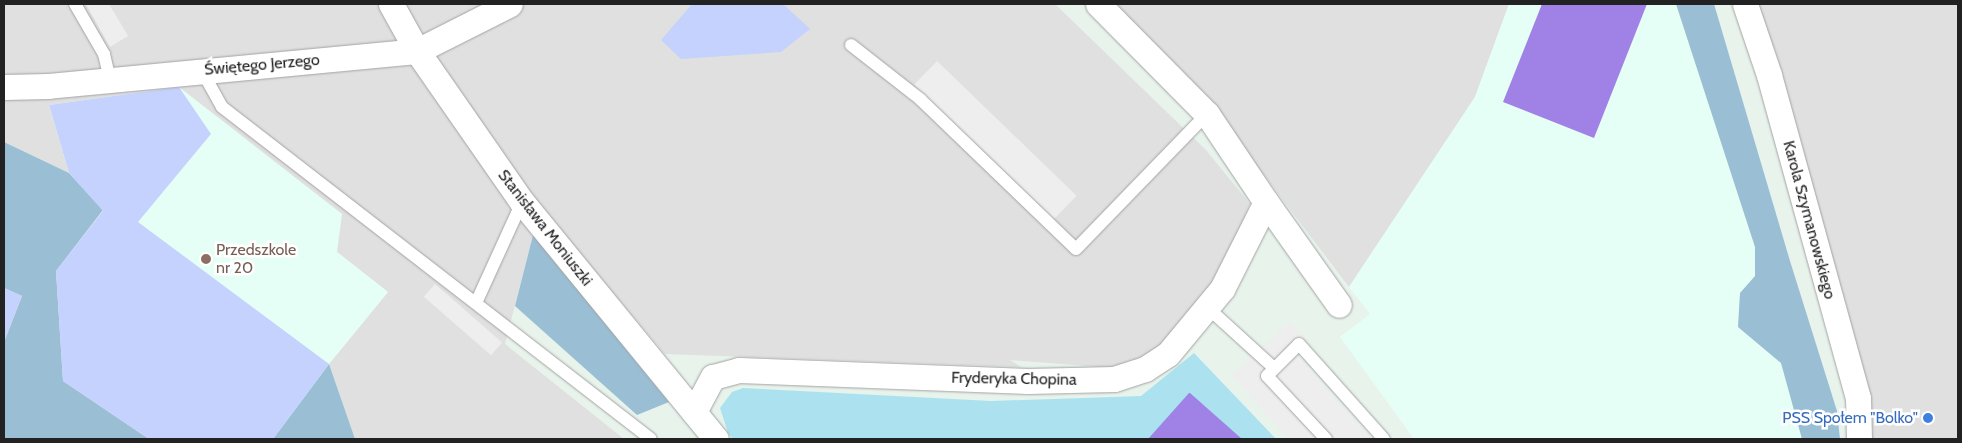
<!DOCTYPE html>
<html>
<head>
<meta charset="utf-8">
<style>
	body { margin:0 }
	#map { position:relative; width:1962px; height:443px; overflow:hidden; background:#e8f3ec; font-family:Cabin,sans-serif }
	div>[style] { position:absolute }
	.residential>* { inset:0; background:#dfe0df }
	.education>* { inset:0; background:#e5fff7 }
	.grass>* { inset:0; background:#ace2ef }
	.forest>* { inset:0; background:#9abed4 }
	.park>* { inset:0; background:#c4d2fd }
	.pitch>* { inset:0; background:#a082e6 }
	.parking>* { inset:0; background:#eee; transform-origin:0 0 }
	.roads { filter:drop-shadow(0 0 1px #a3a3a3) drop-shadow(0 0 1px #a3a3a3) }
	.lane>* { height:12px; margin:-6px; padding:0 6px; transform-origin:6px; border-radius:6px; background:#fff }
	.street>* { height:25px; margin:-12.5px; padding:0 12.5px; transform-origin:12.5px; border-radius:12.5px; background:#fff }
	.dots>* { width:14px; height:14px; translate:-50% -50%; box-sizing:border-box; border:2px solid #fff; border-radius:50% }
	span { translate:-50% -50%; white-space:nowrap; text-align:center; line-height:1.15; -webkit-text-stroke:5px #fff; paint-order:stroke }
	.street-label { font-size:16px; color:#222 }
	.education-label { font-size:16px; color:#785e54 }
	.left { translate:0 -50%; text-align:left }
	.shop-label { font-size:16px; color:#366cbe }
	.right { translate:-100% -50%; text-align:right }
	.frame { position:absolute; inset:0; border:5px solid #222; pointer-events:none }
</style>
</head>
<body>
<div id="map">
	<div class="residential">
		<i style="clip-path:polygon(4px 4px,1055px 4px,1206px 150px,1250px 204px,1213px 296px,1167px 349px,1128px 369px,1010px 360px,1021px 367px,665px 354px,540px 207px,505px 344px,624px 439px,355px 439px,329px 364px,388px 292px,337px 252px,49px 106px,69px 173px,4px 142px)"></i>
		<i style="clip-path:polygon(1097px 4px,1509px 4px,1475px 97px,1349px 287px,1247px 153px)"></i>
		<i style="clip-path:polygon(1758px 4px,1958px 4px,1958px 439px,1861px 439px,1864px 375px)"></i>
	</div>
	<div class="education">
		<i style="clip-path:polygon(1509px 4px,1676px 4px,1755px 247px,1755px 276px,1740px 293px,1738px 327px,1781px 363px,1802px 439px,1414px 439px,1340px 337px,1370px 314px,1349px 287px,1475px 97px)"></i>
		<i style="clip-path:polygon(179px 87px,342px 214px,337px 252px,388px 292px,329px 364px,273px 439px,149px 439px,103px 211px,69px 173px,49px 105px)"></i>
	</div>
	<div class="grass">
		<i style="clip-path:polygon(1194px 353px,1276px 439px,733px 439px,728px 433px,720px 408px,732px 392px,743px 388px,991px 401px,1141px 396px)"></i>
	</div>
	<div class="forest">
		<i style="clip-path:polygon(1676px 4px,1714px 4px,1790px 261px,1837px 411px,1840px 439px,1802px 439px,1781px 363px,1738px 327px,1740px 293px,1755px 276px,1755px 247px)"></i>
		<i style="clip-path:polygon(4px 142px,69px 173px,103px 210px,56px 271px,63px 381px,149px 439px,4px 439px,4px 342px,22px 296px,4px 288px)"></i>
		<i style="clip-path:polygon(533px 235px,669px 402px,637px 415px,515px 306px)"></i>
		<i style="clip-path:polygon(329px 364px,355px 439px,273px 439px)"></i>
	</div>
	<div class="park">
		<i style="clip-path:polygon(692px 4px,783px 4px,810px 29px,781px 52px,681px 59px,661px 40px)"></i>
		<i style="clip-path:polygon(179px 87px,211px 134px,138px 222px,329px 364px,273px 439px,149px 439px,63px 381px,56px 271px,103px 211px,69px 173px,49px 105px)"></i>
		<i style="clip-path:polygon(4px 288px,22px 296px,4px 342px)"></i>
	</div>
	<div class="pitch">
		<i style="clip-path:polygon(1542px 4px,1647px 4px,1594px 138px,1503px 102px)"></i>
		<i style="clip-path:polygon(1189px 393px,1190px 393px,1242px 439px,1148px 439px)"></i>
	</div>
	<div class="parking">
		<i style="clip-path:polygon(86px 4px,109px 4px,128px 36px,110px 47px)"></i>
		<i style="left:937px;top:61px;width:194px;height:33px;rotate:44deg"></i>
		<i style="left:435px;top:284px;width:89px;height:17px;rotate:41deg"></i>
		<i style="clip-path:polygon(1290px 322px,1308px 341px,1295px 354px,1372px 439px,1289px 439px,1231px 375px)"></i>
	</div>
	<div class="roads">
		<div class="lane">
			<i style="left:75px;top:4px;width:58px;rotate:59.9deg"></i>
			<i style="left:104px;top:54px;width:27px;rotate:77deg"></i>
			<i style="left:851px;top:45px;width:88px;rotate:38deg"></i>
			<i style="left:920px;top:99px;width:216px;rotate:43.9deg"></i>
			<i style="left:1076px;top:249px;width:188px;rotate:-45.9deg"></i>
			<i style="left:202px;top:71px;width:41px;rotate:60.9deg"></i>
			<i style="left:222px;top:107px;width:542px;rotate:37.74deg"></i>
			<i style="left:476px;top:303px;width:111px;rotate:-65.5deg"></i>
			<i style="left:1208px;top:308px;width:89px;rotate:42.3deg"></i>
			<i style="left:1326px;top:439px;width:86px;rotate:-133.1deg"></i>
			<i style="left:1267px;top:376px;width:45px;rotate:-45deg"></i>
			<i style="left:1299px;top:344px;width:127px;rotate:48.2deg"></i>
		</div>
		<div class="street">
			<i style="left:391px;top:4px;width:54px;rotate:61deg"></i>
			<i style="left:417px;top:51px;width:184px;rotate:55.2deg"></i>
			<i style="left:522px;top:202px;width:306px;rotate:50.7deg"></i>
			<i style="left:1098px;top:4px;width:155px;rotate:45.3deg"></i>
			<i style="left:1207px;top:114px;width:106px;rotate:56.2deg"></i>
			<i style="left:1266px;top:202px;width:126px;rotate:54.7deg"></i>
			<i style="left:1745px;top:4px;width:75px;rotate:71.3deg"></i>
			<i style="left:1769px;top:75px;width:335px;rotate:74.6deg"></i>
			<i style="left:1858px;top:398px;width:41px;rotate:88.6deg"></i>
			<i style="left:4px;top:87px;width:44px;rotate:-1.3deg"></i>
			<i style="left:48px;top:86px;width:371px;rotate:-5.4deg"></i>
			<i style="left:417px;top:51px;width:104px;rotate:-26.8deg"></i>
			<i style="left:694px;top:412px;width:40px;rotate:-62deg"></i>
			<i style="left:713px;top:377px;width:27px;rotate:-15deg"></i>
			<i style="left:739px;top:370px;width:289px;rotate:2.2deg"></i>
			<i style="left:1028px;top:381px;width:86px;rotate:-1.3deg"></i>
			<i style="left:1114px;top:379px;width:33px;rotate:-18deg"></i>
			<i style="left:1145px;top:369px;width:27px;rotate:-33deg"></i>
			<i style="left:1168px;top:354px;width:85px;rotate:-50.3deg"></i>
			<i style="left:1222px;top:289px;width:97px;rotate:-63.2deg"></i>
		</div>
	</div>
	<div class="dots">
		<i style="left:206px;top:259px;background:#8d6e63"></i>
		<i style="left:1928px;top:418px;background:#3f7fe0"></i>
	</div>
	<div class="street-label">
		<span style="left:262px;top:65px;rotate:-5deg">Świętego Jerzego</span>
		<span style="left:1809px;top:220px;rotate:75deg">Karola Szymanowskiego</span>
		<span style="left:545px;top:228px;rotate:52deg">Stanisława Moniuszki</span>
		<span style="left:1014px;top:379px;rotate:1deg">Fryderyka Chopina</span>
	</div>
	<div class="education-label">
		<span class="left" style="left:216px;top:259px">Przedszkole<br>nr 20</span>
	</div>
	<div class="shop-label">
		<span class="right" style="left:1918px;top:418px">PSS Społem "Bolko"</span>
	</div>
	<div class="frame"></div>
</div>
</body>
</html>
